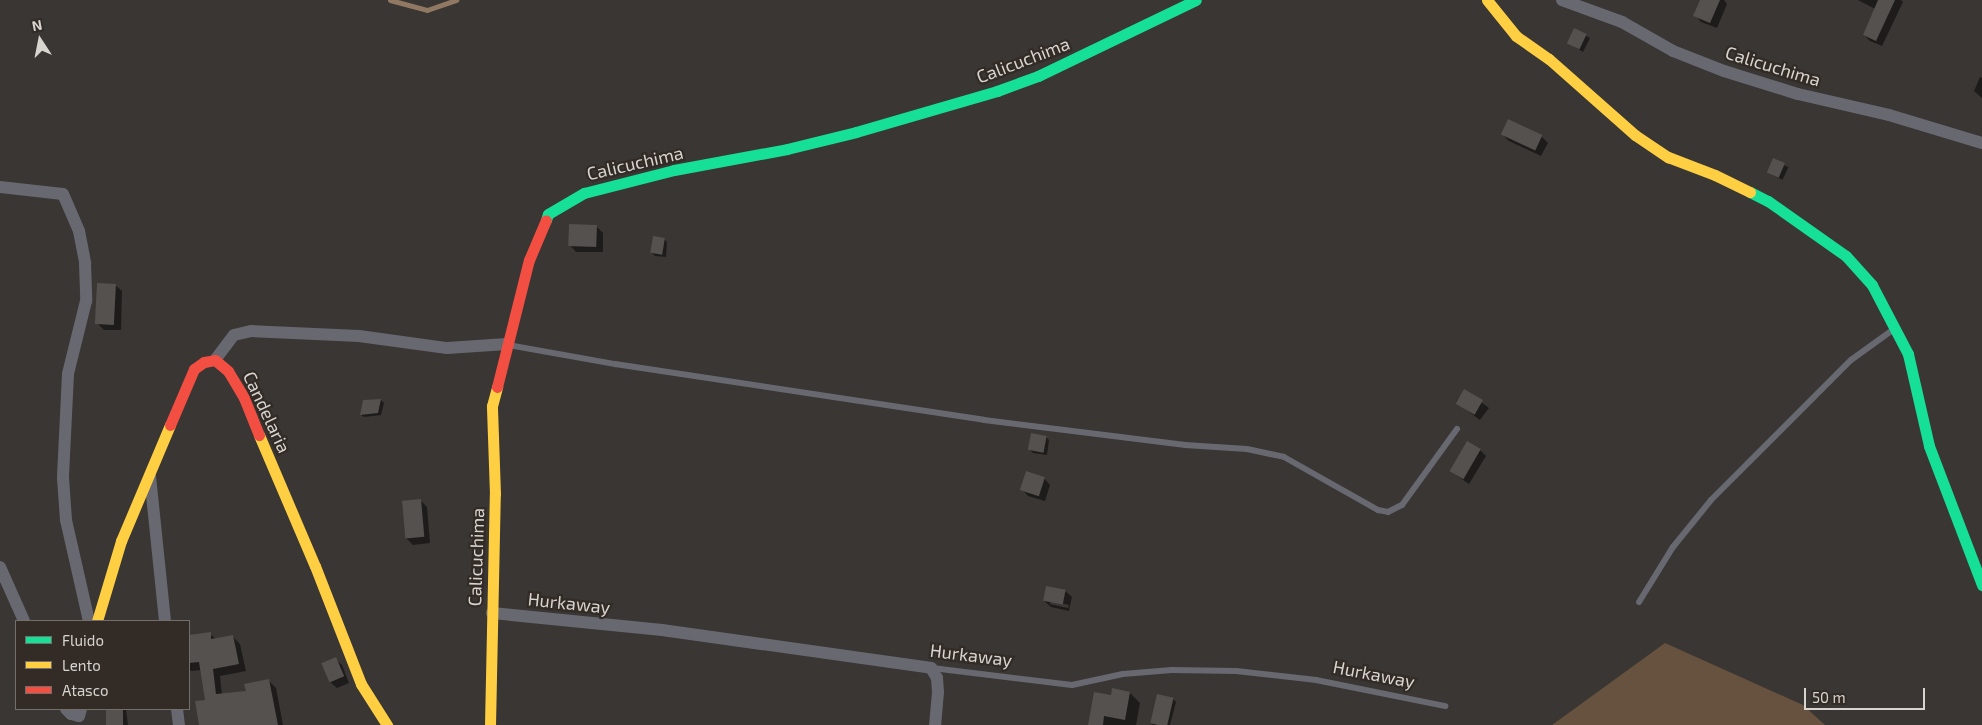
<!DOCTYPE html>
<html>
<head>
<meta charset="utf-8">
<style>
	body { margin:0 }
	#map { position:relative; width:1982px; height:725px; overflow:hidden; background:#393633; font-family:"Exo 2",sans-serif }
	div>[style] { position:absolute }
	.green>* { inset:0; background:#67523f }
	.shadow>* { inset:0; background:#0007; transform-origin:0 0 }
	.stream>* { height:5px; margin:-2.5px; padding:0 2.5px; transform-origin:2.5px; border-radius:2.5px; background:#907863 }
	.building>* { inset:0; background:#54514e; transform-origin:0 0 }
	.lane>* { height:6px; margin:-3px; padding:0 3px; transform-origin:3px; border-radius:3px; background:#686871 }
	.street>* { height:12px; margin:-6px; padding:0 6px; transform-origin:6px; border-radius:6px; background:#686871 }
	.fast>* { height:11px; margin:-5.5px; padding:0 5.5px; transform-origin:5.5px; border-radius:5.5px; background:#16e098 }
	.slow>* { height:11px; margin:-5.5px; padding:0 5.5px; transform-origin:5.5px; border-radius:5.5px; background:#ffcf43 }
	.jam>* { height:11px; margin:-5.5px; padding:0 5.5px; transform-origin:5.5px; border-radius:5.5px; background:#f24e42 }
	span { translate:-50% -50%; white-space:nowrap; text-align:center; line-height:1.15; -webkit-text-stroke:4.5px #322b26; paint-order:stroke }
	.street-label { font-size:18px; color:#d8d4d0 }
	.legend { position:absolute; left:15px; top:620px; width:175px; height:90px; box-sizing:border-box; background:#322b26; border:1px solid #746f6a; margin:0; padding:6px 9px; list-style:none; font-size:15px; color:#d8d4d0 }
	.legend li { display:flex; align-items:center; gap:10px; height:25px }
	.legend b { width:25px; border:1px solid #746f6a }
	.north { position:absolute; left:15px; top:15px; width:50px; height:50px; -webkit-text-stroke:4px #322b26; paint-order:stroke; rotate:349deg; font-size:14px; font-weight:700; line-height:20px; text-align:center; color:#d8d4d0 }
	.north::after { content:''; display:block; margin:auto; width:18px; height:22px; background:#d8d4d0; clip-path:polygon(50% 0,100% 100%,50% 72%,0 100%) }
	.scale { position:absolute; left:1804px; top:688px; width:121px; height:22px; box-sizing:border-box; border:2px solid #d8d4d0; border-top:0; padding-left:6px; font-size:15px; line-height:18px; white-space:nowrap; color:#d8d4d0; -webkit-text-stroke:4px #322b26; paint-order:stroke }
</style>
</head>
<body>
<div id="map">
	<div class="green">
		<i style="clip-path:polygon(1665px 643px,1803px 705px,1825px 725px,1552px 725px)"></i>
	</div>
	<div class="shadow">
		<i style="clip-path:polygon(1701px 0,1724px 0,1727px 4px,1717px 28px,1701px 22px,1695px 15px)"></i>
		<i style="clip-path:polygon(1858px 0,1901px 0,1903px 2px,1882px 46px,1870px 41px,1864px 35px,1875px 9px)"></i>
		<i style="clip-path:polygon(1575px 30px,1590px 38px,1583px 52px,1569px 43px)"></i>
		<i style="clip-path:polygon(1980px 77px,1982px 78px,1982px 98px,1974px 91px)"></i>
		<i style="clip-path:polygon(1502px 134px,1541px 136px,1548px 143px,1541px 156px,1509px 141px)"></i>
		<i style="left:1773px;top:160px;width:17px;height:14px;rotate:25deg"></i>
		<i style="clip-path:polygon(596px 226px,603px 233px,603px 252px,576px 252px,570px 245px)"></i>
		<i style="clip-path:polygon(664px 239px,667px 242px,666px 257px,655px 256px,652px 253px)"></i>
		<i style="clip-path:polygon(115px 285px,122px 291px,121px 330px,104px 330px,97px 323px)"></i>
		<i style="left:1465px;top:390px;width:30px;height:15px;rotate:37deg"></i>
		<i style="clip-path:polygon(381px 400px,384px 403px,381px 415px,364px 417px,361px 415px)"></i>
		<i style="clip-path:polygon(1046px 437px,1049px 440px,1047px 455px,1033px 453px,1030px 450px)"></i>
		<i style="clip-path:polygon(1480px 450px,1486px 456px,1469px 484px,1450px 471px)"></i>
		<i style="clip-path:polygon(1044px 478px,1050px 485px,1045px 501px,1028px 496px,1022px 489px)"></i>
		<i style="clip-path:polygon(420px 500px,427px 507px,430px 543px,413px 545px,406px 538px,404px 501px)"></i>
		<i style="clip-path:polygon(evenodd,1065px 591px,1072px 597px,1069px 611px,1051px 607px,1044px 601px,1065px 591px,1050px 601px,1069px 605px,1068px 608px,1050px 604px,1050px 601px)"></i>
		<i style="clip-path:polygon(210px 634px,216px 639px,232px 636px,240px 644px,246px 671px,220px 676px,222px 695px,247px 692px,269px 681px,276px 688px,283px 725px,201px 725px,206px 701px,202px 670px,191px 671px,189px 669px,189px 636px)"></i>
		<i style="clip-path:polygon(335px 659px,342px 665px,349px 683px,337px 688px,330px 682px,323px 664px)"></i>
		<i style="clip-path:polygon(1130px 693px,1140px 703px,1136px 725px,1089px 725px,1112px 696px)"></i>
		<i style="clip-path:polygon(1173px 699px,1176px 702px,1170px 725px,1153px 725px,1150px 723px)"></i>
		<i style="clip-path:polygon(108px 709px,126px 709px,128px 725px,110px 725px)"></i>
	</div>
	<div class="stream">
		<i style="left:390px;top:0;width:38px;rotate:15deg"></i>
		<i style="left:427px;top:10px;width:31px;rotate:-19deg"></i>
	</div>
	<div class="building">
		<i style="clip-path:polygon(1700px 0,1720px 0,1710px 23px,1693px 16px)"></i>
		<i style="clip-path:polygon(1878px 0,1895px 0,1876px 41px,1863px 35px)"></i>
		<i style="left:1574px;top:28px;width:14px;height:17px;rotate:25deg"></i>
		<i style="left:1508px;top:119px;width:38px;height:17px;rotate:25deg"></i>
		<i style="left:1773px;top:158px;width:13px;height:16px;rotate:23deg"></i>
		<i style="left:569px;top:224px;width:28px;height:22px;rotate:2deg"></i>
		<i style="left:653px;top:236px;width:12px;height:17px;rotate:9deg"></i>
		<i style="left:97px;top:283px;width:19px;height:41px;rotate:3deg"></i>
		<i style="left:1464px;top:389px;width:22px;height:17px;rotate:30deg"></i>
		<i style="clip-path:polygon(381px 399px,378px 413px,360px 415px,363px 400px)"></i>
		<i style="left:1031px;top:433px;width:16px;height:17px;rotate:11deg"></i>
		<i style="left:1467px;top:441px;width:16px;height:35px;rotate:30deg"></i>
		<i style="left:1026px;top:471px;width:20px;height:20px;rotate:18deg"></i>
		<i style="left:421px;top:499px;width:38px;height:19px;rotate:85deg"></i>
		<i style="left:1046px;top:586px;width:20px;height:15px;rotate:11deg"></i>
		<i style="clip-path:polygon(211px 632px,211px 639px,233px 635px,239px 664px,213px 669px,216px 694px,246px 691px,244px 684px,269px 679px,278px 725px,199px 725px,195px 701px,205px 700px,199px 662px,189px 663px,189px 635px)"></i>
		<i style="left:336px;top:657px;width:21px;height:16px;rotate:67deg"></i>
		<i style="clip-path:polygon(1112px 688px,1130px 692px,1125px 720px,1104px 716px,1103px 725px,1088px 725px,1094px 692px,1111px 695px)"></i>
		<i style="left:1157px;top:694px;width:17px;height:30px;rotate:13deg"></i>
		<i style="left:106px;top:709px;width:17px;height:16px"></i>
	</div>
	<div class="lane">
		<i style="left:508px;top:345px;width:109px;rotate:10.1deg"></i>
		<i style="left:615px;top:364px;width:373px;rotate:8.6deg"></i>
		<i style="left:984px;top:420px;width:203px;rotate:7.1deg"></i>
		<i style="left:1185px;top:445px;width:62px;rotate:3.7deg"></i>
		<i style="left:1247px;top:449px;width:38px;rotate:12deg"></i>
		<i style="left:1284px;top:457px;width:108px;rotate:29.4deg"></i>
		<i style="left:1378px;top:510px;width:10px;rotate:11deg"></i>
		<i style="left:1388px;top:512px;width:16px;rotate:-27deg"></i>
		<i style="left:1402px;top:505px;width:94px;rotate:-54.1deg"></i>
		<i style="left:1639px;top:602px;width:65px;rotate:-58.3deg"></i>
		<i style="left:1673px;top:547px;width:60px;rotate:-51deg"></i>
		<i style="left:1711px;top:500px;width:198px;rotate:-45deg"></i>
		<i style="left:1851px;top:360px;width:53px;rotate:-35.8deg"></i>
		<i style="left:932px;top:668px;width:141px;rotate:6.9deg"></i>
		<i style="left:1072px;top:685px;width:52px;rotate:-12.2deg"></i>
		<i style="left:1123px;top:674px;width:49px;rotate:-4.7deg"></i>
		<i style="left:1172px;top:670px;width:64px;rotate:0.9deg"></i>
		<i style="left:1236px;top:671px;width:81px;rotate:6.4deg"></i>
		<i style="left:1316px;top:680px;width:132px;rotate:11.4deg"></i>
	</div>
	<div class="street">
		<i style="left:1562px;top:0;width:64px;rotate:20.1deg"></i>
		<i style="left:1622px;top:22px;width:59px;rotate:29.6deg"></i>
		<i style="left:1673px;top:51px;width:55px;rotate:21.4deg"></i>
		<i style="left:1724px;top:71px;width:77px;rotate:17.3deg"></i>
		<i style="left:1798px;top:94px;width:93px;rotate:13deg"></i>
		<i style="left:1889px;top:115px;width:97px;rotate:16.8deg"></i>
		<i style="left:0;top:187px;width:63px;rotate:6.3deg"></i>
		<i style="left:63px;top:194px;width:40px;rotate:66.6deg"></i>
		<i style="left:79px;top:231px;width:33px;rotate:79deg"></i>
		<i style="left:85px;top:263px;width:38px;rotate:88deg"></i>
		<i style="left:86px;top:301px;width:75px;rotate:103.9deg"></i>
		<i style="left:68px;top:374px;width:104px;rotate:92.8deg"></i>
		<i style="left:63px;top:478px;width:42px;rotate:85.9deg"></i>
		<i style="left:66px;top:520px;width:104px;rotate:77.2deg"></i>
		<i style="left:215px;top:360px;width:31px;rotate:-53deg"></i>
		<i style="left:234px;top:335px;width:17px;rotate:-13deg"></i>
		<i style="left:251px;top:331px;width:108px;rotate:2.7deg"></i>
		<i style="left:359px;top:336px;width:89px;rotate:7.8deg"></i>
		<i style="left:447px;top:348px;width:60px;rotate:-3.8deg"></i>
		<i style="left:150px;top:476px;width:146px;rotate:84.1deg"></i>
		<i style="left:0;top:567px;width:59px;rotate:66deg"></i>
		<i style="left:492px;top:613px;width:171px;rotate:5.7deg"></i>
		<i style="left:662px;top:630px;width:272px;rotate:8deg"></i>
		<i style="left:931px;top:668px;width:12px;rotate:59deg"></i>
		<i style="left:937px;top:678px;width:14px;rotate:86deg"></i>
		<i style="left:938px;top:692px;width:33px;rotate:95deg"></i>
		<i style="left:66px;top:709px;width:7px;rotate:45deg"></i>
		<i style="left:71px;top:714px;width:8px;rotate:14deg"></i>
		<i style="left:79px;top:716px;width:7px;rotate:-74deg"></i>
		<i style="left:177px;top:709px;width:16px;rotate:83deg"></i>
	</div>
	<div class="fast">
		<i style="left:1750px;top:192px;width:20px;rotate:27deg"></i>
		<i style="left:1768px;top:201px;width:95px;rotate:35.2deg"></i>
		<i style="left:1846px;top:256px;width:39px;rotate:48deg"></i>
		<i style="left:1872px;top:285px;width:78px;rotate:62.4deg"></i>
		<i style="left:1908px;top:354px;width:94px;rotate:77.1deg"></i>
		<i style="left:1929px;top:446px;width:149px;rotate:69.1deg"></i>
		<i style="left:546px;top:220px;width:6px;rotate:-72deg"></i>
		<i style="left:548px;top:214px;width:42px;rotate:-30.3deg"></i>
		<i style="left:584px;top:193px;width:93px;rotate:-14.3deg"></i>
		<i style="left:674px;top:170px;width:115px;rotate:-10.5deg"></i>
		<i style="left:787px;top:149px;width:71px;rotate:-13.8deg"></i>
		<i style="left:856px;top:132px;width:147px;rotate:-16.2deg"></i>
		<i style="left:997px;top:91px;width:44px;rotate:-20.1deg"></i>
		<i style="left:1038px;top:76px;width:175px;rotate:-25.7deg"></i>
	</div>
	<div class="slow">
		<i style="left:1487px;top:0;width:46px;rotate:51.1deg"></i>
		<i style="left:1516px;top:36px;width:40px;rotate:34.9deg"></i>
		<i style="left:1549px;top:59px;width:115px;rotate:41.5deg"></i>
		<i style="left:1635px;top:135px;width:40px;rotate:34deg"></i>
		<i style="left:1668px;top:157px;width:50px;rotate:21deg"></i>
		<i style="left:1715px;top:175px;width:39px;rotate:26deg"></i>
		<i style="left:259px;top:435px;width:142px;rotate:66.9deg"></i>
		<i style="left:315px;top:566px;width:127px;rotate:68.7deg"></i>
		<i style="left:361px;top:684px;width:49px;rotate:57.6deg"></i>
		<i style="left:97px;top:621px;width:84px;rotate:-73.3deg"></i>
		<i style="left:121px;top:541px;width:126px;rotate:-67.1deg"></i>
		<i style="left:490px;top:725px;width:231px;rotate:-88.8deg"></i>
		<i style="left:495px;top:494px;width:88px;rotate:-92deg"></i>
		<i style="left:492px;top:406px;width:20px;rotate:-75deg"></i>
	</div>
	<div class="jam">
		<i style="left:497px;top:387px;width:131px;rotate:-75.9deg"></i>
		<i style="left:529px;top:260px;width:43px;rotate:-67deg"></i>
		<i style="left:170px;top:425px;width:61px;rotate:-66.8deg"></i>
		<i style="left:194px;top:369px;width:12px;rotate:-35deg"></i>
		<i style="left:204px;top:362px;width:11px;rotate:-10deg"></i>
		<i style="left:215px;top:360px;width:17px;rotate:40deg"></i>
		<i style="left:228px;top:371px;width:31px;rotate:59deg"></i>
		<i style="left:244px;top:398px;width:40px;rotate:68deg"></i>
	</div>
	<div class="street-label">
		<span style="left:1023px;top:60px;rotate:-21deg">Calicuchima</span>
		<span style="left:1773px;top:66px;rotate:17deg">Calicuchima</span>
		<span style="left:635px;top:163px;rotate:-13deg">Calicuchima</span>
		<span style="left:267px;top:412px;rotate:65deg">Candelaria</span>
		<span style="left:476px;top:557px;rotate:-88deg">Calicuchima</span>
		<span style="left:569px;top:603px;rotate:6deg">Hurkaway</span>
		<span style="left:971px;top:655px;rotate:7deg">Hurkaway</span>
		<span style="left:1374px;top:674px;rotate:11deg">Hurkaway</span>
	</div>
	<ul class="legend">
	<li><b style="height:6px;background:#16e098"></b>Fluido</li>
	<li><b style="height:6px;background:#ffcf43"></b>Lento</li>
	<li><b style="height:6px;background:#f24e42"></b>Atasco</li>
	</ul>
	<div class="north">N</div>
	<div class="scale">50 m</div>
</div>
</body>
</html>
